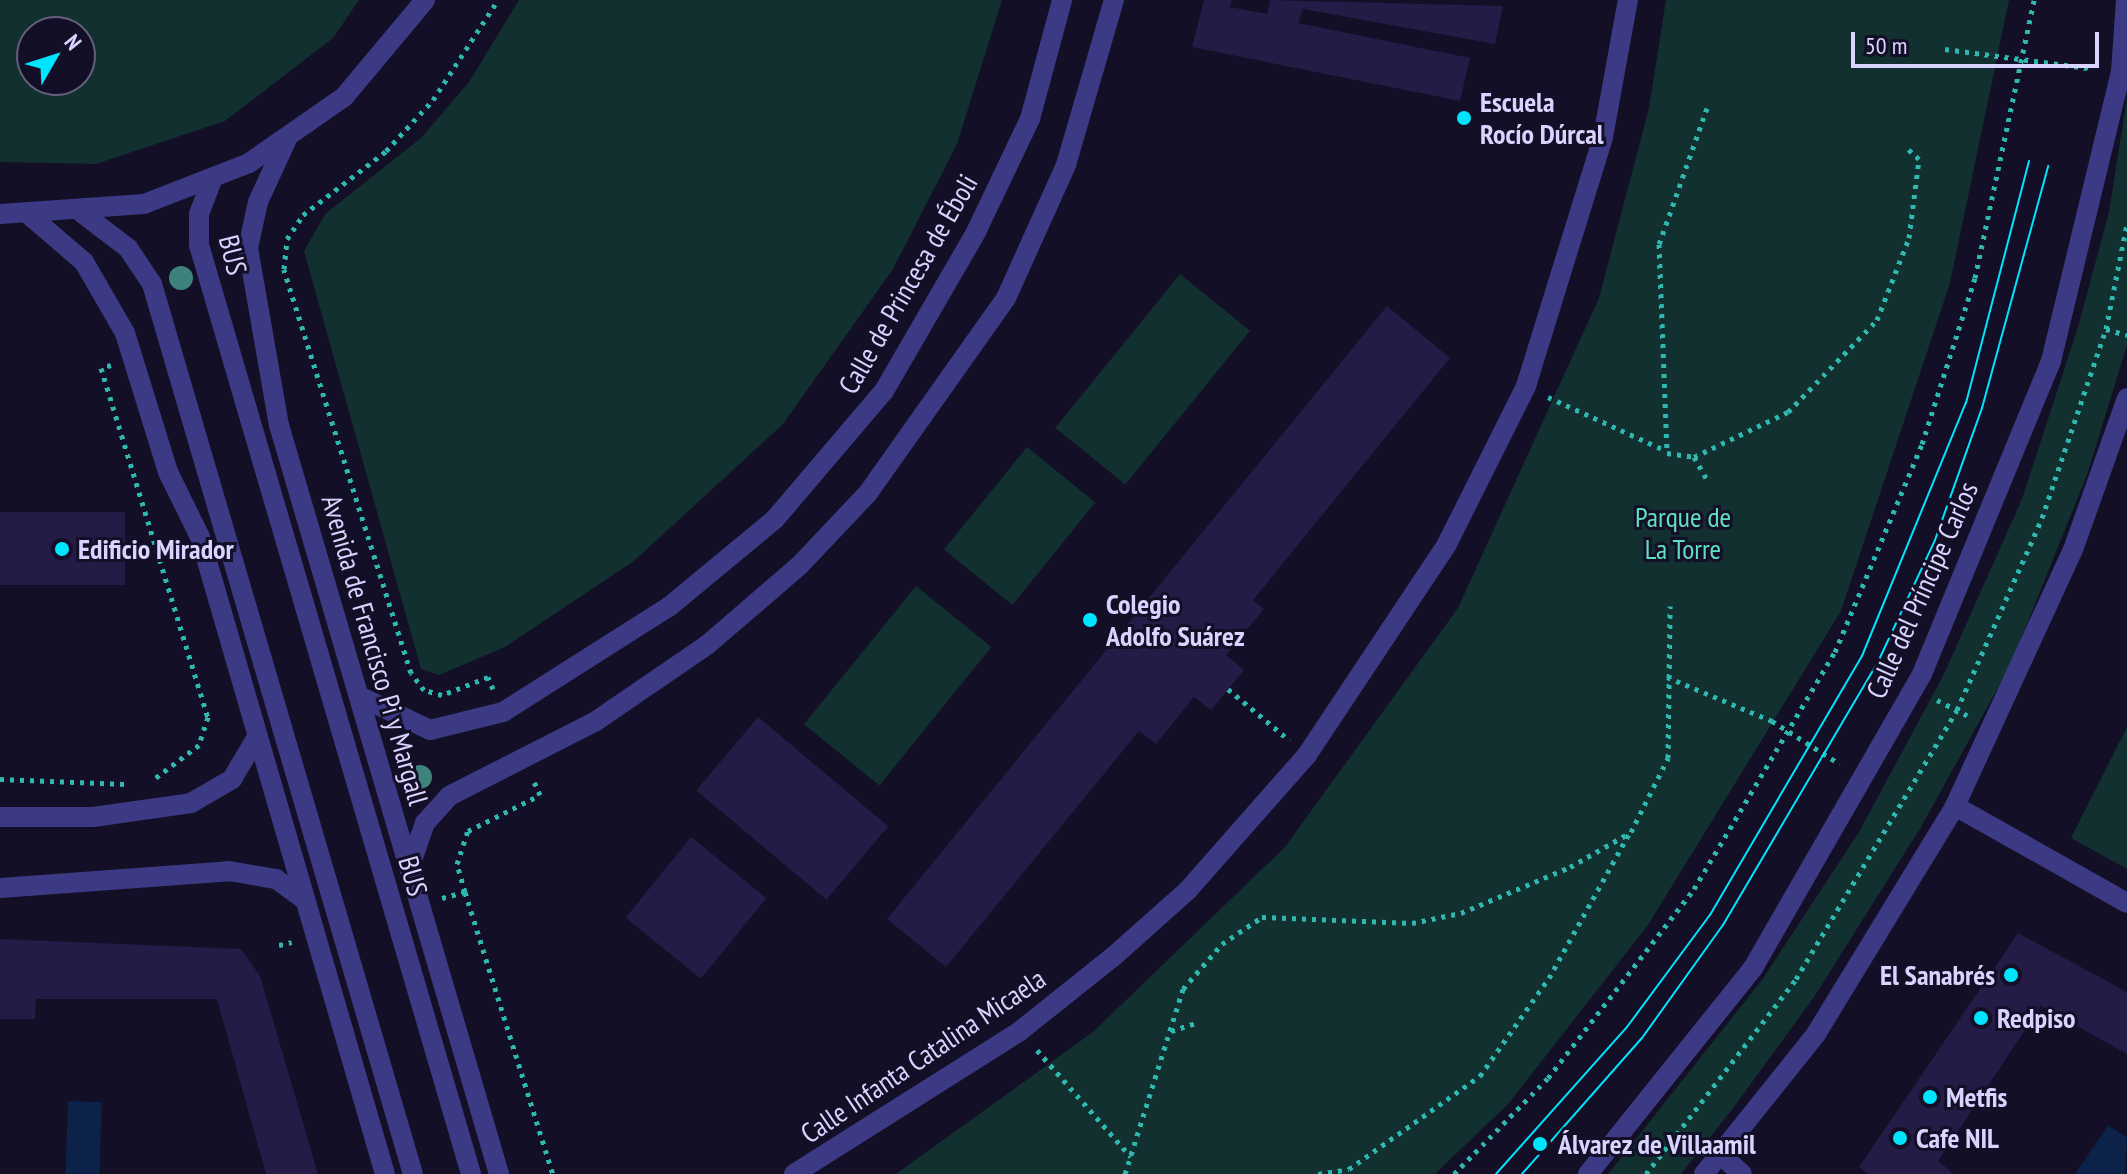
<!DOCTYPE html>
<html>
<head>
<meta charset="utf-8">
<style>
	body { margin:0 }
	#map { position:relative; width:2127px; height:1174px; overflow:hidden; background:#130f26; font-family:"PT Sans Narrow",sans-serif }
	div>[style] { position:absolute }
	.green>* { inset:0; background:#12302f; transform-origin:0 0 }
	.water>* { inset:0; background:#0c2248; transform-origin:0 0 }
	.building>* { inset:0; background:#241b47; transform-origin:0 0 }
	.path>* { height:5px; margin-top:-2.5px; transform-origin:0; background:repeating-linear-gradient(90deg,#2fb8b0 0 4px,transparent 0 10px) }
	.minor>* { height:20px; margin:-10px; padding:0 10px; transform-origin:10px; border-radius:10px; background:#3d3a85 }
	.tram>* { height:2px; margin:-1px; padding:0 1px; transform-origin:1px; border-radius:1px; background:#00e5ff }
	.trees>* { width:24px; height:24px; margin:-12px; border-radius:50%; background:#3d827b }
	.dots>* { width:22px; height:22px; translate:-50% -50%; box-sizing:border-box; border:4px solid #130f26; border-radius:50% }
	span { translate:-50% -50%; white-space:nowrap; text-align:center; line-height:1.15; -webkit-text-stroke:6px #130f26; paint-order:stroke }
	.poi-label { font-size:28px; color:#d9d4ff; font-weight:700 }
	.left { translate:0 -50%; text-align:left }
	.right { translate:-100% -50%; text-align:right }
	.street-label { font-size:28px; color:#d9d4ff }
	.park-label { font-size:28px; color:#5fe0c0 }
	.north { position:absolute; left:16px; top:16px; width:80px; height:80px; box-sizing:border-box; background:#130f26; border:2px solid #625e7d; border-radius:50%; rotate:51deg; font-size:22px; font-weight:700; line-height:32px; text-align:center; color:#d9d4ff }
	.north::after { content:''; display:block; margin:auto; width:28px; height:36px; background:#00e5ff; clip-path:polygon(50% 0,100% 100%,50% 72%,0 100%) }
	.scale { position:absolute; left:1851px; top:32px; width:248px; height:36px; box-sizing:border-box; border:4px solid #d9d4ff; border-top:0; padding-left:10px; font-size:24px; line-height:28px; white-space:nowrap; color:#d9d4ff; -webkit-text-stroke:6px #130f26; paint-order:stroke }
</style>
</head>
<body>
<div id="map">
	<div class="green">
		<i style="clip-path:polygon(evenodd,0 0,359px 0,333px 38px,225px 121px,96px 164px,0 162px,0 0,32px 32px,80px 32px,80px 80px,32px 80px,32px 32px)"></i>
		<i style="clip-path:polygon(519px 0,1002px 0,957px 144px,893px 269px,783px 424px,634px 561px,505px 647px,439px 675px,421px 669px,304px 251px,325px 214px,421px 138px,469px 82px)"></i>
		<i style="clip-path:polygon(1666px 0,2009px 0,1950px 283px,1841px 611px,1648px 925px,1509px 1103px,1435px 1174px,896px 1174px,1093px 1032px,1285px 847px,1458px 608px,1599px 298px,1649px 108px)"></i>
		<i style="clip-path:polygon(2127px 97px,2127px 345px,2087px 475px,2010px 666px,1921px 827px,1814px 997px,1734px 1107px,1681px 1174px,1608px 1174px,1762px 980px,1859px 832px,1944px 674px,2022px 499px,2078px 327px,2109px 212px)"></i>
		<i style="left:1180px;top:274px;width:90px;height:198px;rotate:39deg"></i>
		<i style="left:1027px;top:447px;width:88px;height:132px;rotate:39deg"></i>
		<i style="left:916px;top:586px;width:97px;height:178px;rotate:39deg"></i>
		<i style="clip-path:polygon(2127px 727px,2127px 869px,2071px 838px)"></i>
	</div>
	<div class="water">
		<i style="left:68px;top:1101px;width:34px;height:73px;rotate:2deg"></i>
		<i style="clip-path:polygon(2108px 1125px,2127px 1138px,2125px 1174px,2075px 1174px)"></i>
	</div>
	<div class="building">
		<i style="clip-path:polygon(1204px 0,1232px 0,1230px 7px,1267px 14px,1270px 0,1503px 6px,1495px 44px,1303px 9px,1298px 23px,1470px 58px,1460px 101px,1192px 47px)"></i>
		<i style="clip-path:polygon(1387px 306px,1450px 358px,1253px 600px,1264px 609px,1226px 655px,1244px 670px,1211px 710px,1194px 697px,1156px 744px,1139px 731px,946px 967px,887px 919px)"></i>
		<i style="left:0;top:512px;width:125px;height:73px"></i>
		<i style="left:758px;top:717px;width:170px;height:96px;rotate:40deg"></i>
		<i style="left:691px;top:837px;width:97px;height:104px;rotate:39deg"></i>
		<i style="clip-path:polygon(2018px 933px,2127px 992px,2127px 1054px,2041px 1006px,1938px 1161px,1954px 1174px,1867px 1174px,1859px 1167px)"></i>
		<i style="clip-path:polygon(0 939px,241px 949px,260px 976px,318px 1174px,266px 1174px,217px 999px,36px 999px,35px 1019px,0 1019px)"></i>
	</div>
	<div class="path">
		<i style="left:1945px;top:49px;width:150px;rotate:7.6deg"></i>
		<i style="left:1707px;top:108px;width:144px;rotate:109.4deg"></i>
		<i style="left:1659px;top:244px;width:209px;rotate:87.8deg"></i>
		<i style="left:1667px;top:453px;width:27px;rotate:8deg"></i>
		<i style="left:1694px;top:457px;width:104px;rotate:-25.6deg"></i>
		<i style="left:1788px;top:412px;width:128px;rotate:-45.9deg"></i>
		<i style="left:1877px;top:320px;width:88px;rotate:-68.7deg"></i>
		<i style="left:1909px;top:238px;width:80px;rotate:-82.8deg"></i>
		<i style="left:1919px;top:159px;width:15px;rotate:-138deg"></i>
		<i style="left:2106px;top:329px;width:22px;rotate:16deg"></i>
		<i style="left:111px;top:365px;width:10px;rotate:163deg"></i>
		<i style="left:101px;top:368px;width:365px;rotate:73deg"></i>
		<i style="left:208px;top:717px;width:29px;rotate:108deg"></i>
		<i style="left:199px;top:745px;width:56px;rotate:142.9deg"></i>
		<i style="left:1548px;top:397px;width:125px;rotate:24.5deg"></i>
		<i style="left:1694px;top:457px;width:28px;rotate:60deg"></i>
		<i style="left:1667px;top:677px;width:114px;rotate:22.7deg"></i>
		<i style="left:1772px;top:721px;width:80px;rotate:32.3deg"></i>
		<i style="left:493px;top:689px;width:13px;rotate:-113deg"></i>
		<i style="left:488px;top:677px;width:49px;rotate:158.6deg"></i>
		<i style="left:442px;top:695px;width:19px;rotate:-164deg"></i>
		<i style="left:424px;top:690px;width:21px;rotate:-127deg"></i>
		<i style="left:411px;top:673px;width:423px;rotate:-107.5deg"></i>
		<i style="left:284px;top:269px;width:30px;rotate:-84deg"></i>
		<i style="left:287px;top:239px;width:29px;rotate:-56deg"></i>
		<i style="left:303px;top:215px;width:105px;rotate:-37.6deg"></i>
		<i style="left:386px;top:151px;width:69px;rotate:-47.3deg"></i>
		<i style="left:433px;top:100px;width:119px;rotate:-57deg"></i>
		<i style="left:1228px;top:689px;width:80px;rotate:39.9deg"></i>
		<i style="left:1937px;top:700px;width:34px;rotate:27deg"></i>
		<i style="left:0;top:779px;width:125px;rotate:2.3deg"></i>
		<i style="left:465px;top:892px;width:295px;rotate:72.7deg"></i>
		<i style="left:442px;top:898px;width:24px;rotate:-15deg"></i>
		<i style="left:465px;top:892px;width:29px;rotate:-106deg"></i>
		<i style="left:457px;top:864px;width:35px;rotate:-72deg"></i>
		<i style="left:468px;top:831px;width:80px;rotate:-26.6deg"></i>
		<i style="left:540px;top:795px;width:17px;rotate:-114deg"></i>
		<i style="left:279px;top:945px;width:13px;rotate:-13deg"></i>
		<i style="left:1171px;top:1031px;width:29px;rotate:-18deg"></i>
		<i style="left:1037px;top:1050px;width:142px;rotate:48.7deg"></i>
		<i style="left:1125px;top:1174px;width:194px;rotate:-72.6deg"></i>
		<i style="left:1183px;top:989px;width:60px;rotate:-49.1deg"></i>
		<i style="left:1222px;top:944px;width:48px;rotate:-34deg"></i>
		<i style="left:1262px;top:917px;width:150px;rotate:2.3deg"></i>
		<i style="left:1412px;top:923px;width:50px;rotate:-11.5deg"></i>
		<i style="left:1461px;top:913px;width:118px;rotate:-22.9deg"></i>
		<i style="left:1570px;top:867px;width:70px;rotate:-29.8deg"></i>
		<i style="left:1631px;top:832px;width:83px;rotate:-63.4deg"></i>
		<i style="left:1668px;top:758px;width:152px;rotate:-89.2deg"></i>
		<i style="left:1318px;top:1174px;width:31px;rotate:-9deg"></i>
		<i style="left:1349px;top:1169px;width:161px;rotate:-35.4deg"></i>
		<i style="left:1480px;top:1076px;width:120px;rotate:-54.9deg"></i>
		<i style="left:1549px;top:978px;width:167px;rotate:-61deg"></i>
		<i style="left:1454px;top:1174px;width:134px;rotate:-45.6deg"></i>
		<i style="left:1548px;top:1078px;width:239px;rotate:-52.3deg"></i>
		<i style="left:1694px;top:889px;width:276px;rotate:-59.3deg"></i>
		<i style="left:1835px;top:652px;width:225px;rotate:-67.3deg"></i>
		<i style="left:1922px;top:444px;width:174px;rotate:-72.3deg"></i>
		<i style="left:1975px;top:278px;width:284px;rotate:-78deg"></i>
		<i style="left:1646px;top:1174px;width:246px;rotate:-52.4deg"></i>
		<i style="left:1796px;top:979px;width:313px;rotate:-59.1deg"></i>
		<i style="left:1957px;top:710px;width:210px;rotate:-66.1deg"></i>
		<i style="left:2042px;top:518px;width:200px;rotate:-71.3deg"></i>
		<i style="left:2106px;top:329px;width:107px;rotate:-78.7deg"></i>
	</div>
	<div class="minor">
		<i style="left:286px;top:141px;width:67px;rotate:114.7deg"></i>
		<i style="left:258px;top:202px;width:47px;rotate:102.3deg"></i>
		<i style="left:248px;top:248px;width:180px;rotate:80.1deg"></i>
		<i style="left:279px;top:425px;width:781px;rotate:73.63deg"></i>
		<i style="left:212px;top:180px;width:36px;rotate:111deg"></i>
		<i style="left:199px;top:214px;width:31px;rotate:90deg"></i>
		<i style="left:199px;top:245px;width:968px;rotate:73.68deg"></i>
		<i style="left:82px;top:213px;width:58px;rotate:37.3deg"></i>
		<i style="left:128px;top:248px;width:43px;rotate:56.3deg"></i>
		<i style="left:152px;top:284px;width:927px;rotate:73.66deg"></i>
		<i style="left:0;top:214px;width:144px;rotate:-4deg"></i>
		<i style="left:144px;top:204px;width:113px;rotate:-21.3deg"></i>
		<i style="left:249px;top:163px;width:116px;rotate:-34.8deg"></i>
		<i style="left:344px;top:97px;width:126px;rotate:-50.1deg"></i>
		<i style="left:28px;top:214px;width:74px;rotate:40.6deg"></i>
		<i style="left:84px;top:262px;width:82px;rotate:60deg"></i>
		<i style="left:125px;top:333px;width:145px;rotate:72.8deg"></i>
		<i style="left:168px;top:472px;width:72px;rotate:63.8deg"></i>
		<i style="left:200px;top:537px;width:663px;rotate:73.81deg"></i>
		<i style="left:361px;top:697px;width:76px;rotate:25.6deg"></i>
		<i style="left:430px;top:730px;width:75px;rotate:-13.9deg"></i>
		<i style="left:503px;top:712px;width:198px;rotate:-32.4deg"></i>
		<i style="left:670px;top:606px;width:136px;rotate:-39.6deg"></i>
		<i style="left:775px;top:519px;width:168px;rotate:-49.6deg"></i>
		<i style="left:884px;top:391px;width:184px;rotate:-59.9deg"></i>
		<i style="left:976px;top:232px;width:125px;rotate:-64.5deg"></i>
		<i style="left:1030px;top:119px;width:123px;rotate:-74.9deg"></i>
		<i style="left:1955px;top:806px;width:197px;rotate:29.4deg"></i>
		<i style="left:0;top:817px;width:93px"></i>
		<i style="left:93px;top:817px;width:99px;rotate:-8.1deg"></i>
		<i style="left:191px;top:803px;width:48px;rotate:-30.3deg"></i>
		<i style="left:232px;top:779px;width:49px;rotate:-59.2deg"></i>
		<i style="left:410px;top:866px;width:46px;rotate:-70.8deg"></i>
		<i style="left:425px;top:823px;width:36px;rotate:-48deg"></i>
		<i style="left:449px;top:796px;width:165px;rotate:-27deg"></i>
		<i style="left:596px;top:721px;width:135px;rotate:-34.4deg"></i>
		<i style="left:707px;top:645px;width:121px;rotate:-40.7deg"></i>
		<i style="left:799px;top:566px;width:100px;rotate:-46.6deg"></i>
		<i style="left:868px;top:493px;width:239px;rotate:-54.7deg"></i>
		<i style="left:1006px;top:298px;width:146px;rotate:-65.7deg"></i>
		<i style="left:1066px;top:165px;width:172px;rotate:-73.8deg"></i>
		<i style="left:0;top:888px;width:230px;rotate:-4.2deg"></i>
		<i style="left:229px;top:871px;width:48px;rotate:9.7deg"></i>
		<i style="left:276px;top:879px;width:36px;rotate:36deg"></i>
		<i style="left:1721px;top:1155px;width:28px;rotate:42deg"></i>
		<i style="left:794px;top:1174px;width:267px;rotate:-32.3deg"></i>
		<i style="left:1020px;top:1031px;width:120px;rotate:-38.6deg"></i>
		<i style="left:1114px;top:956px;width:99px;rotate:-41.7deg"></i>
		<i style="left:1188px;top:890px;width:180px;rotate:-48.6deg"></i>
		<i style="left:1307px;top:755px;width:253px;rotate:-56.4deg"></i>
		<i style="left:1447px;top:544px;width:177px;rotate:-63.4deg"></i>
		<i style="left:1526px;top:386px;width:261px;rotate:-72.8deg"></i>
		<i style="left:1603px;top:137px;width:139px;rotate:-79.7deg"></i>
		<i style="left:1588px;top:1174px;width:264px;rotate:-51.3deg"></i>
		<i style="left:1753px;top:968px;width:339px;rotate:-60.1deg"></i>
		<i style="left:1922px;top:674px;width:339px;rotate:-67.6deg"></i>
		<i style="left:2051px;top:361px;width:297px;rotate:-76.4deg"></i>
		<i style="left:2121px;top:72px;width:72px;rotate:-86deg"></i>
		<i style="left:1704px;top:1174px;width:179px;rotate:-51.3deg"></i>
		<i style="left:1816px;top:1034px;width:267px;rotate:-58.6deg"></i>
		<i style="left:1955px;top:806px;width:285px;rotate:-65.3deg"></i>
		<i style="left:2074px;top:547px;width:158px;rotate:-70.4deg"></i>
	</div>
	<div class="tram">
		<i style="left:1496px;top:1174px;width:197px;rotate:-48.3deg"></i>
		<i style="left:1627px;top:1027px;width:139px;rotate:-53.5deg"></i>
		<i style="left:1710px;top:915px;width:300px;rotate:-59.6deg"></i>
		<i style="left:1862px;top:656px;width:274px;rotate:-67.7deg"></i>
		<i style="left:1966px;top:403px;width:250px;rotate:-75.4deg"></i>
		<i style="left:1522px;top:1174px;width:181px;rotate:-48.6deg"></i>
		<i style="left:1642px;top:1038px;width:139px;rotate:-54.4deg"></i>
		<i style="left:1723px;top:925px;width:303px;rotate:-59.5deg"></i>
		<i style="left:1877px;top:664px;width:137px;rotate:-64.9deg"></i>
		<i style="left:1935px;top:540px;width:140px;rotate:-70.4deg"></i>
		<i style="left:1982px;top:408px;width:251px;rotate:-74.7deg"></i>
	</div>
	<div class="trees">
		<i style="left:181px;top:278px"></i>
		<i style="left:420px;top:777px"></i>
	</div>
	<div class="dots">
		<i style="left:1464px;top:118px;background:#00e5ff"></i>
		<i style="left:62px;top:549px;background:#00e5ff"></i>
		<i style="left:1090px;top:620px;background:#00e5ff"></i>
		<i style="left:2011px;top:975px;background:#00e5ff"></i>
		<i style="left:1981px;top:1018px;background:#00e5ff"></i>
		<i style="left:1930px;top:1097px;background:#00e5ff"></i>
		<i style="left:1900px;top:1138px;background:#00e5ff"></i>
		<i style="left:1540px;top:1144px;background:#00e5ff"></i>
	</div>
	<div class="poi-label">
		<span class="left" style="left:1480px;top:118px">Escuela<br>Rocío Dúrcal</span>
		<span class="left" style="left:78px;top:549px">Edificio Mirador</span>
		<span class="left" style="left:1106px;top:620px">Colegio<br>Adolfo Suárez</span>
		<span class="right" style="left:1995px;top:975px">El Sanabrés</span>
		<span class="left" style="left:1997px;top:1018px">Redpiso</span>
		<span class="left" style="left:1946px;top:1097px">Metfis</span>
		<span class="left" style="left:1916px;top:1138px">Cafe NIL</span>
		<span class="left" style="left:1558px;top:1144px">Álvarez de Villaamil</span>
	</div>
	<div class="street-label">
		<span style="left:233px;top:255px;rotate:76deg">BUS</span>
		<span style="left:908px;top:284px;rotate:-60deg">Calle de Princesa de Éboli</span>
		<span style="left:1922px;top:590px;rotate:-66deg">Calle del Príncipe Carlos</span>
		<span style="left:375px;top:650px;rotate:74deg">Avenida de Francisco Pi y Margall</span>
		<span style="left:413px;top:876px;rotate:74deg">BUS</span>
		<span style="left:923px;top:1056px;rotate:-34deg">Calle Infanta Catalina Micaela</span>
	</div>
	<div class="park-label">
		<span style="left:1683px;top:533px">Parque de<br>La Torre</span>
	</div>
	<div class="north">N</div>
	<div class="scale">50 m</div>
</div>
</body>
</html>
